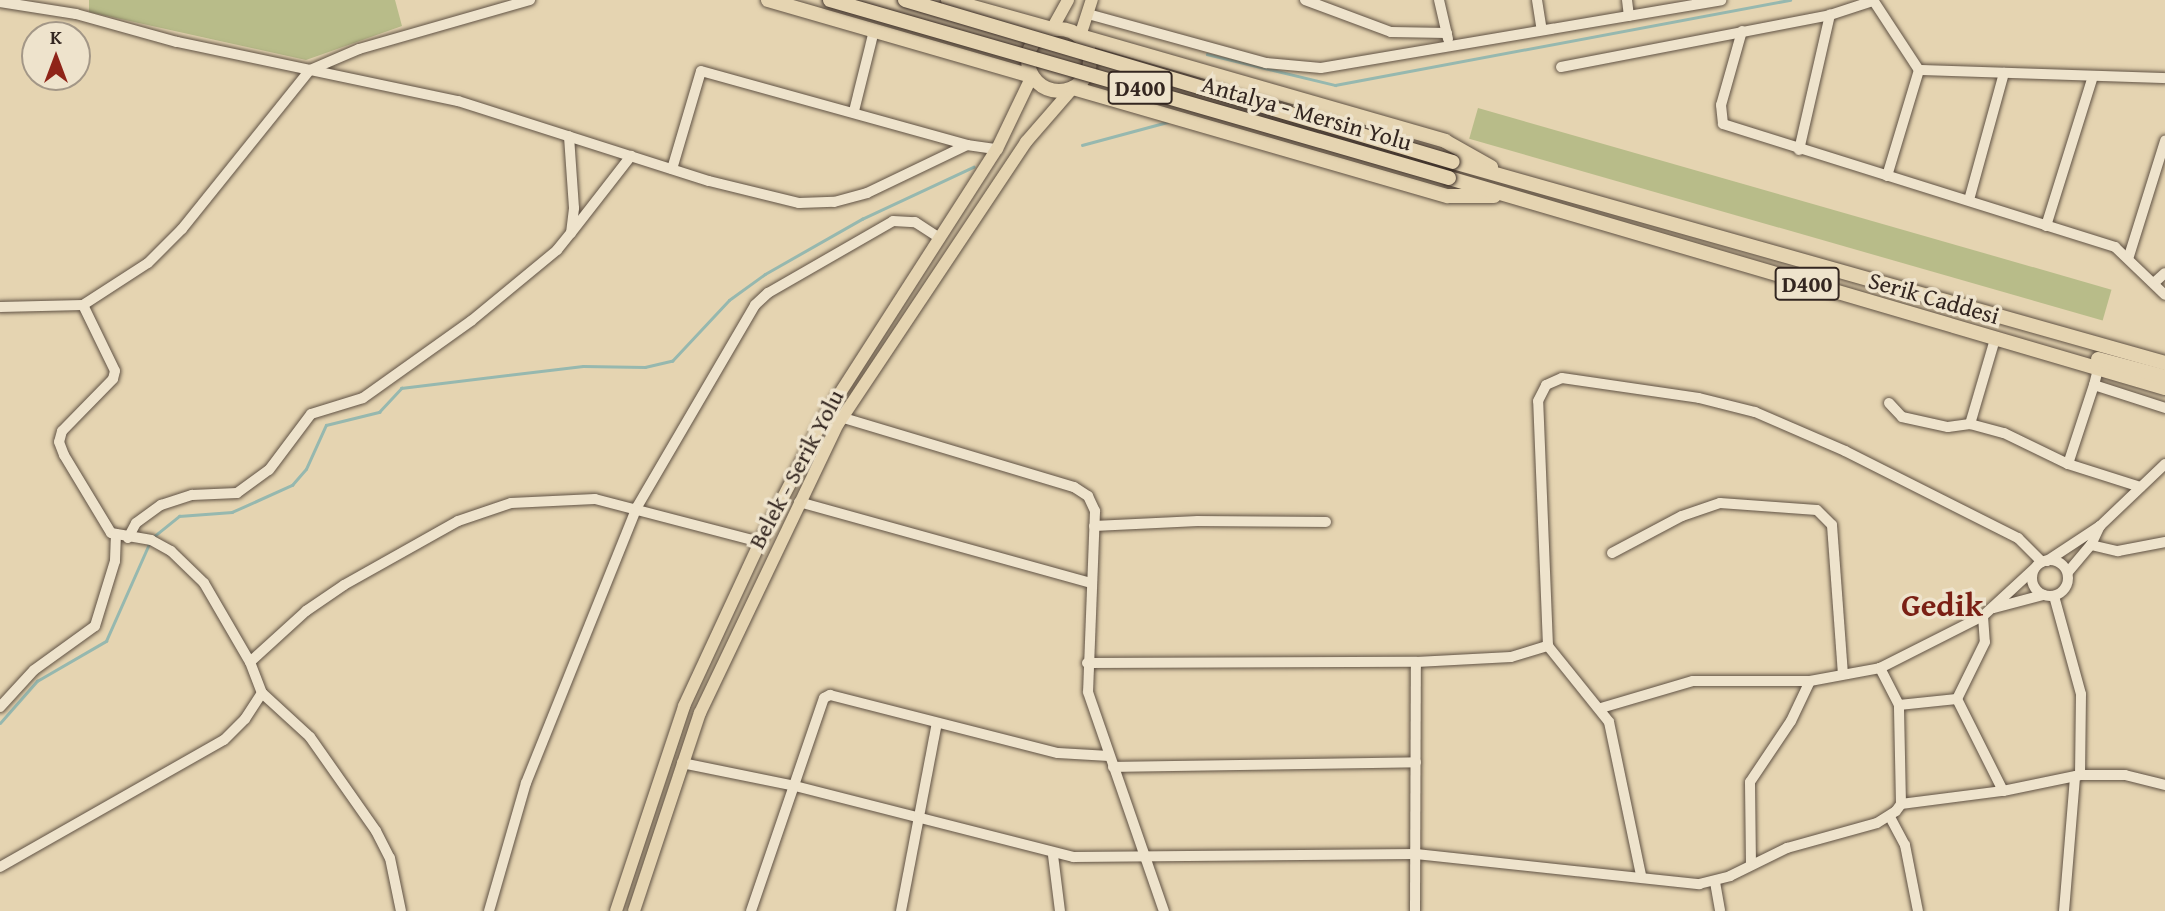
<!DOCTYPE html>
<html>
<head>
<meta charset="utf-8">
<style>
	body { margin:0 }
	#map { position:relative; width:2165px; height:911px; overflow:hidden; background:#e5d4b1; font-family:"Gentium Book Plus",serif }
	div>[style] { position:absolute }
	.green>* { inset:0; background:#b8bc89; transform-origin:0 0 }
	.stream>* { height:2.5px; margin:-1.25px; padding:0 1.25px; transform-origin:1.25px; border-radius:1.25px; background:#96b8af }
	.roads { filter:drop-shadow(0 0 2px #605244) drop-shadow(0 0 2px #605244) }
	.minor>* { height:10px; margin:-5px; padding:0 5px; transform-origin:5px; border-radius:5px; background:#eee3cc }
	.minor>.ring { margin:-5px; padding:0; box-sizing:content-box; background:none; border:10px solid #eee3cc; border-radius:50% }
	.major>* { height:12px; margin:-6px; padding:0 6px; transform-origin:6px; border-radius:6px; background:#e5d4b1 }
	.highway>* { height:14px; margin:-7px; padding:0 7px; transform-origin:7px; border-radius:7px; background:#e5d4b1 }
	.highway>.ring { margin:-7px; padding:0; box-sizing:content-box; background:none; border:14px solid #e5d4b1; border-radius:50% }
	.bridges { filter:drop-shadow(0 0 2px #332620) drop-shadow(0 0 2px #332620) }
	.highway-bridge>* { height:14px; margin:-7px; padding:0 7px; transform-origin:7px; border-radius:7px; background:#e5d4b1 }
	span { translate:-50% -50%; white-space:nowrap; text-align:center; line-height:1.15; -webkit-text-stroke:7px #eee3cc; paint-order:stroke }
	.shield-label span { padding:2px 5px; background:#eee3cc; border:2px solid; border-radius:5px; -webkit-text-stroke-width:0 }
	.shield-label { font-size:23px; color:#332620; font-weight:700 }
	.street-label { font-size:24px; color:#332620 }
	.district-label { font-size:32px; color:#7a1f14; font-weight:700 }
	.north { position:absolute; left:21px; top:21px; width:70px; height:70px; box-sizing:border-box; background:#eee3cc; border:2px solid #a39787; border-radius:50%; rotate:0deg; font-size:19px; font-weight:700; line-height:28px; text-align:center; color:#332620 }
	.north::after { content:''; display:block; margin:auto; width:24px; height:32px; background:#8f2418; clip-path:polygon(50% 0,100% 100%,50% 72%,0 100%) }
</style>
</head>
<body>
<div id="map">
	<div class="green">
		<i style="clip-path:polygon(89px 0,395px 0,402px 26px,306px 60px,89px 12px)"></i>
		<i style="left:1478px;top:108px;width:659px;height:32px;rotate:16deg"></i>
	</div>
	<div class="stream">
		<i style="left:1207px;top:54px;width:132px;rotate:13.6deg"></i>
		<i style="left:1335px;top:85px;width:463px;rotate:-10.6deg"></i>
		<i style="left:1082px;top:145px;width:88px;rotate:-15.1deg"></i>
		<i style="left:152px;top:538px;width:35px;rotate:-39deg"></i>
		<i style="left:179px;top:516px;width:53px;rotate:-4.3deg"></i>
		<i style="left:232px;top:512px;width:66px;rotate:-24.2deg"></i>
		<i style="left:292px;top:485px;width:21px;rotate:-49deg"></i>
		<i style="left:306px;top:469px;width:48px;rotate:-65.6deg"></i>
		<i style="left:326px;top:425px;width:55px;rotate:-13.8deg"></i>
		<i style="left:379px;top:412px;width:33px;rotate:-47deg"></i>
		<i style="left:401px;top:388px;width:183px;rotate:-6.9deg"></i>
		<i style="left:583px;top:366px;width:62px;rotate:0.9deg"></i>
		<i style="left:645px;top:367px;width:28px;rotate:-13deg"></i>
		<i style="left:672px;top:361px;width:83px;rotate:-46.9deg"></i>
		<i style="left:729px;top:300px;width:44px;rotate:-35.8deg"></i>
		<i style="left:765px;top:274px;width:112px;rotate:-29.6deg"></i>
		<i style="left:862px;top:219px;width:123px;rotate:-25.1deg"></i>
		<i style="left:0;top:723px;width:56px;rotate:-48.6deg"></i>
		<i style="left:37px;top:681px;width:80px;rotate:-30.1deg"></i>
		<i style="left:106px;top:641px;width:106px;rotate:-66.1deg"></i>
	</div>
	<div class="roads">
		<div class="minor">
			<i style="left:1305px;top:0;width:92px;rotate:20.4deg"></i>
			<i style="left:1391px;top:32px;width:56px;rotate:1deg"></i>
			<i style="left:1439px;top:0;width:40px;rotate:77deg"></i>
			<i style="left:1537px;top:0;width:30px;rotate:81deg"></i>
			<i style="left:1627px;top:0;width:16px;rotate:83deg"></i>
			<i style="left:1873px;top:0;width:84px;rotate:56.7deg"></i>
			<i style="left:0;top:2px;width:77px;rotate:9deg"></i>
			<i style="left:76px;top:14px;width:105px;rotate:15.5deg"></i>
			<i style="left:177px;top:42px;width:287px;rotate:11.9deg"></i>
			<i style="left:458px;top:101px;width:263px;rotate:17.7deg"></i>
			<i style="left:709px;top:181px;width:93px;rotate:13.7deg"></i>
			<i style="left:799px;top:203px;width:35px;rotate:-2deg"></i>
			<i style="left:834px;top:202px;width:34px;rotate:-15deg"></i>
			<i style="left:867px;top:193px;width:111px;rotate:-25.6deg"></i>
			<i style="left:1088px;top:14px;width:185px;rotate:15.4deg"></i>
			<i style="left:1266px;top:63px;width:55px;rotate:5.2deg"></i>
			<i style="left:1321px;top:68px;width:406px;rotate:-9.6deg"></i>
			<i style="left:1742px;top:31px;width:77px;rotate:105.8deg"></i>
			<i style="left:1721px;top:105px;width:19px;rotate:84deg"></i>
			<i style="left:1723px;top:124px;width:411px;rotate:17.4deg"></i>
			<i style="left:2115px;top:247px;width:69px;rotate:43.8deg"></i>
			<i style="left:1561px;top:67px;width:274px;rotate:-10.9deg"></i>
			<i style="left:1830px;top:15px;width:45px;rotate:-18deg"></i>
			<i style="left:1919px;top:70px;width:246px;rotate:1.9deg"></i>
			<i style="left:854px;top:111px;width:82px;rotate:-76deg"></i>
			<i style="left:1799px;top:150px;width:139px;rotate:-77.1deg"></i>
			<i style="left:672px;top:169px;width:102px;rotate:-73.5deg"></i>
			<i style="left:701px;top:71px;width:276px;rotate:15.5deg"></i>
			<i style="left:967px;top:145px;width:30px;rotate:8deg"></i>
			<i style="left:1887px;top:176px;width:111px;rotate:-73.2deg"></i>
			<i style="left:1969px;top:200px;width:132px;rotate:-74.6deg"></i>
			<i style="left:2046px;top:226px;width:157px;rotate:-72.6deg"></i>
			<i style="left:571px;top:233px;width:98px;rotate:-52.1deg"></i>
			<i style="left:2129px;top:256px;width:121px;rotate:-72.6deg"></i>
			<i style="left:2155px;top:282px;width:13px;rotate:-42deg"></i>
			<i style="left:83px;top:305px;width:73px;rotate:64.1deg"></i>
			<i style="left:115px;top:371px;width:8px;rotate:104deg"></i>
			<i style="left:113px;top:379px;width:73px;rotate:134.4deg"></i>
			<i style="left:62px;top:431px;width:11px;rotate:105deg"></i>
			<i style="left:59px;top:442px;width:14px;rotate:69deg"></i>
			<i style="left:64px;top:455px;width:91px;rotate:58.9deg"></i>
			<i style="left:111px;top:533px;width:41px;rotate:9.9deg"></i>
			<i style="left:151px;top:540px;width:23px;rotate:29deg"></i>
			<i style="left:171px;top:551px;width:46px;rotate:44.1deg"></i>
			<i style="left:204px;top:583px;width:91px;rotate:59.8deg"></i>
			<i style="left:250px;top:662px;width:33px;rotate:69deg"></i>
			<i style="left:262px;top:693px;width:65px;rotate:42.5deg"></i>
			<i style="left:310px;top:737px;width:115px;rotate:54.9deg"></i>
			<i style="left:376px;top:831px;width:30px;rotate:63deg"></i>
			<i style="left:390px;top:858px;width:54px;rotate:78.3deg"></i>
			<i style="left:0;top:307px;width:83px;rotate:-1.4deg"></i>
			<i style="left:83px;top:305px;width:77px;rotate:-32.9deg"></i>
			<i style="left:148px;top:263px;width:48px;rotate:-45deg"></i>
			<i style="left:182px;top:229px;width:204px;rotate:-51.2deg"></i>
			<i style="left:310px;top:70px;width:53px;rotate:-23.2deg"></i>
			<i style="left:359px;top:49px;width:178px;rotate:-16deg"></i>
			<i style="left:2098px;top:369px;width:16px;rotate:104deg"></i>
			<i style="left:2094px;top:385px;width:75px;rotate:17.9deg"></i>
			<i style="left:1889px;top:403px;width:19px;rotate:47deg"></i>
			<i style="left:1902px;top:417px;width:47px;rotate:12.3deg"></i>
			<i style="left:1948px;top:427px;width:22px;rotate:-8deg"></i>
			<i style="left:1970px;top:424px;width:35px;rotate:15deg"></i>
			<i style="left:2004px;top:433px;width:71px;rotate:25.8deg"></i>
			<i style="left:2068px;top:464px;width:76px;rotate:17.7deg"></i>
			<i style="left:827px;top:413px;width:258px;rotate:16.7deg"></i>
			<i style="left:1074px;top:487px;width:17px;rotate:33deg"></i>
			<i style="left:1088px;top:496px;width:17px;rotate:65deg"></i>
			<i style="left:1095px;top:511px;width:181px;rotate:92.2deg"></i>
			<i style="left:1088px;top:692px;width:232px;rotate:70.9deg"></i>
			<i style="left:1970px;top:424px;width:89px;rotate:-73.6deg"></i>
			<i style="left:2068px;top:464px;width:83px;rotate:-71.8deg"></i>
			<i style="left:799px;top:502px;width:303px;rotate:15.5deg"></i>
			<i style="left:1094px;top:526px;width:104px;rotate:-2.8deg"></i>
			<i style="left:1198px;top:521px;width:128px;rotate:0.4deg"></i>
			<i style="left:128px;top:538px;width:17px;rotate:-62deg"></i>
			<i style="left:136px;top:523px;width:31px;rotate:-36deg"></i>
			<i style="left:161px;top:505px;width:33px;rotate:-18deg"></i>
			<i style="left:192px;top:495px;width:45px;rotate:-2.5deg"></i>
			<i style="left:237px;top:493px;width:39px;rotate:-36deg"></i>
			<i style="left:269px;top:470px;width:70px;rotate:-53.1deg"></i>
			<i style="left:311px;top:414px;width:54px;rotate:-17.1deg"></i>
			<i style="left:363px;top:398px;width:133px;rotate:-35.5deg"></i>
			<i style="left:471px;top:321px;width:112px;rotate:-39.5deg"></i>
			<i style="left:557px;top:250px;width:22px;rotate:-51deg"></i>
			<i style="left:571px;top:233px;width:25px;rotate:-83deg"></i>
			<i style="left:574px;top:208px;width:72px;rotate:-94deg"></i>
			<i style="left:2091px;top:545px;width:28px;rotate:13deg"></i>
			<i style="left:2118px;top:551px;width:48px;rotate:-10.8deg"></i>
			<i style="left:1612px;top:553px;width:79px;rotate:-27.9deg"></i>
			<i style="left:1682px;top:516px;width:40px;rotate:-18.9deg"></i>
			<i style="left:1720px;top:503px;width:97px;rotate:4.1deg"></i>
			<i style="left:1817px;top:510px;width:21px;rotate:45deg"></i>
			<i style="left:1832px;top:525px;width:149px;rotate:85.8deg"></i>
			<i class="ring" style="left:2032px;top:560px;width:26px;height:26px"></i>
			<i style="left:2047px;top:561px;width:64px;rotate:-33.4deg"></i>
			<i style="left:2068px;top:572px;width:35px;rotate:-50deg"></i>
			<i style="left:2091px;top:545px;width:21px;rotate:-65deg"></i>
			<i style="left:2100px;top:526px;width:90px;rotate:-43.6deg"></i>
			<i style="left:2054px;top:596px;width:102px;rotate:74.6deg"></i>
			<i style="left:2081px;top:694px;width:81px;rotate:90.7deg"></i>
			<i style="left:2080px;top:775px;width:45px"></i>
			<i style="left:2125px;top:775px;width:41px;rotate:14deg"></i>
			<i style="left:1994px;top:608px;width:51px;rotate:-14.9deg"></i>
			<i style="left:1983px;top:616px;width:26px;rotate:86deg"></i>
			<i style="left:1985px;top:642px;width:64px;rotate:116.2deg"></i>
			<i style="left:1957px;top:699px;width:103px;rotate:63.4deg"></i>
			<i style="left:1548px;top:646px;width:97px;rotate:51.2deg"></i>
			<i style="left:1609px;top:722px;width:156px;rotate:78.2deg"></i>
			<i style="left:250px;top:662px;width:76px;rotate:-42.3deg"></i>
			<i style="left:306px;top:611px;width:46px;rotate:-34.4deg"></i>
			<i style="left:344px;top:585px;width:131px;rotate:-29.3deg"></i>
			<i style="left:458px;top:521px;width:56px;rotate:-18.8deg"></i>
			<i style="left:511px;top:503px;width:84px;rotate:-2.7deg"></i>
			<i style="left:595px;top:499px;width:171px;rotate:14.6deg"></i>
			<i style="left:1087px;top:663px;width:329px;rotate:-0.2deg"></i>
			<i style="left:1416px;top:662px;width:95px;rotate:-3deg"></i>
			<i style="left:1511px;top:657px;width:39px;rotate:-17deg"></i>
			<i style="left:1548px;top:646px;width:245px;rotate:-92.3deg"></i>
			<i style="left:1538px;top:401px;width:18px;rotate:-63deg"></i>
			<i style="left:1546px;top:385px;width:17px;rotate:-24deg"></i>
			<i style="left:1562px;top:378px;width:138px;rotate:8.3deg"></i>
			<i style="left:1699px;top:398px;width:58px;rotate:14deg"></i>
			<i style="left:1755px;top:412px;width:98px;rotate:23.4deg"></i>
			<i style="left:1845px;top:451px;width:194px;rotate:26.7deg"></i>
			<i style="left:2018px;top:538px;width:34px;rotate:45deg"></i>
			<i style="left:1899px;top:705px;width:58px;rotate:-5.9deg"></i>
			<i style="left:0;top:707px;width:50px;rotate:-47.4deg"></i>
			<i style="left:34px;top:670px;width:75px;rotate:-35.8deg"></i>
			<i style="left:95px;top:626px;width:68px;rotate:-72.9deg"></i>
			<i style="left:115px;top:561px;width:27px;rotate:-88deg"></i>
			<i style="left:1601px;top:708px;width:96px;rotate:-16.4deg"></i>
			<i style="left:1693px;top:681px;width:117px"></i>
			<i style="left:1810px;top:681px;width:71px;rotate:-10.5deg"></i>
			<i style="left:1880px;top:668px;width:115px;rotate:-26.8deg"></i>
			<i style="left:1983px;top:616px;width:69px;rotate:-42.7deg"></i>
			<i style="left:682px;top:763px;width:115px;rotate:11.5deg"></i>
			<i style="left:795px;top:786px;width:287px;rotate:14.3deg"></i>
			<i style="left:1073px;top:857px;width:343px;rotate:-0.5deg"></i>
			<i style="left:1416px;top:854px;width:285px;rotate:6.1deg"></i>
			<i style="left:1699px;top:884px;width:32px;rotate:-14deg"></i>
			<i style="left:1730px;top:876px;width:64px;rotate:-26.2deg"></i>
			<i style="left:1787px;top:848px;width:93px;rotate:-15.5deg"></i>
			<i style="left:1877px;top:823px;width:22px;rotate:-32deg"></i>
			<i style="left:1896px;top:811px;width:9px;rotate:-54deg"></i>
			<i style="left:1901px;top:804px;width:99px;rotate:-91.2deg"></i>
			<i style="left:1899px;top:705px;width:42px;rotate:-117.2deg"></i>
			<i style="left:1113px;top:767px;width:303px;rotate:-0.9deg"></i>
			<i style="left:1901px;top:804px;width:103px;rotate:-7.3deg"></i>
			<i style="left:2003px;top:791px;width:79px;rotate:-11.7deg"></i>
			<i style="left:1890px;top:817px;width:32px;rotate:62deg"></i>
			<i style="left:1905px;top:845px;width:67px;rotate:78.9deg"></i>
			<i style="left:1053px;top:855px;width:56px;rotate:82.9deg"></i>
			<i style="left:1751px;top:865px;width:83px;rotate:-90.7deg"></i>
			<i style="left:1750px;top:782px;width:73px;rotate:-56.1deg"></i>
			<i style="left:1791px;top:721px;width:44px;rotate:-64.6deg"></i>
			<i style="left:0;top:867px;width:257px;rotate:-29.6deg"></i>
			<i style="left:224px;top:740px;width:30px;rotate:-45deg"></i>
			<i style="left:245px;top:719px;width:31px;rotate:-57deg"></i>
			<i style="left:1715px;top:882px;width:29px;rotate:80deg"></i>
			<i style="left:489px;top:911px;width:133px;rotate:-73.9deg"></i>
			<i style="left:526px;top:783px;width:297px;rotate:-68.1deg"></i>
			<i style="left:637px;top:507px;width:234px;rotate:-59.7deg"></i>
			<i style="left:755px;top:305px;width:18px;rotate:-43deg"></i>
			<i style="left:768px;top:293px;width:144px;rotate:-29.9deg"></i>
			<i style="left:893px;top:221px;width:22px;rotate:3deg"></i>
			<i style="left:915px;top:222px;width:30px;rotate:33deg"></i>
			<i style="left:751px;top:911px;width:225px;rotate:-71.1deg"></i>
			<i style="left:824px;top:698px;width:7px;rotate:-27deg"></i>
			<i style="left:830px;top:695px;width:235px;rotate:14.3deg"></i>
			<i style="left:1058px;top:753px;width:51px;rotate:3.4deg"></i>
			<i style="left:901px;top:911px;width:191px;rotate:-79.2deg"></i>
			<i style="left:1415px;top:911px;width:249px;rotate:-89.8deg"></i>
			<i style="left:2064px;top:911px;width:135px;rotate:-85.3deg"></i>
		</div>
		<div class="major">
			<i style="left:1052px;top:29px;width:33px;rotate:-61deg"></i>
			<i style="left:1080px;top:36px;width:38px;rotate:-72deg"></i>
			<i style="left:616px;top:911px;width:216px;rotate:-71.6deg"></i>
			<i style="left:684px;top:706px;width:181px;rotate:-65.1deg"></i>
			<i style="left:760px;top:542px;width:140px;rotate:-62.7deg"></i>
			<i style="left:824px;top:418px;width:320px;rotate:-57.3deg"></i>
			<i style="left:997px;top:149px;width:81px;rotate:-64.4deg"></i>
			<i style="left:634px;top:911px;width:209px;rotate:-71.6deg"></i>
			<i style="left:700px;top:713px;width:320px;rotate:-64.5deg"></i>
			<i style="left:838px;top:424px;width:339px;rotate:-56.3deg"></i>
			<i style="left:1026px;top:142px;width:72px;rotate:-49deg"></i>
		</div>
		<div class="highway">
			<i style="left:768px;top:0;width:275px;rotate:16.1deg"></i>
			<i style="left:948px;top:0;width:108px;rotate:15.6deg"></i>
			<i class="ring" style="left:1028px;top:29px;width:48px;height:48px"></i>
			<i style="left:1080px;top:36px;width:380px;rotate:16deg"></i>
			<i style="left:1445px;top:141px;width:53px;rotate:29.5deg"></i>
			<i style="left:1073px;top:88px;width:390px;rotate:16.1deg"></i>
			<i style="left:1448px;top:196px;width:46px"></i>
			<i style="left:1453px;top:162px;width:740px;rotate:15.76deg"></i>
			<i style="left:1449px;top:178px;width:746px;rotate:16.35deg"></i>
			<i style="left:2098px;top:359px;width:69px;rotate:15deg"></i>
		</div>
	</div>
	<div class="bridges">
		<div class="highway-bridge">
			<i style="left:830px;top:0;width:644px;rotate:16.04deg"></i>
			<i style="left:905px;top:0;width:571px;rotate:16.47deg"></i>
		</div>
	</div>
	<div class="shield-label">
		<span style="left:1140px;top:88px">D400</span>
		<span style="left:1807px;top:284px">D400</span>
	</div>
	<div class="street-label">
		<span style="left:1307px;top:113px;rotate:16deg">Antalya - Mersin Yolu</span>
		<span style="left:1934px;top:298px;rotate:16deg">Serik Caddesi</span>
		<span style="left:796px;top:469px;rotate:-62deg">Belek - Serik Yolu</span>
	</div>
	<div class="district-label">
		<span style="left:1942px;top:605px">Gedik</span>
	</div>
	<div class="north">K</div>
</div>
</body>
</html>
